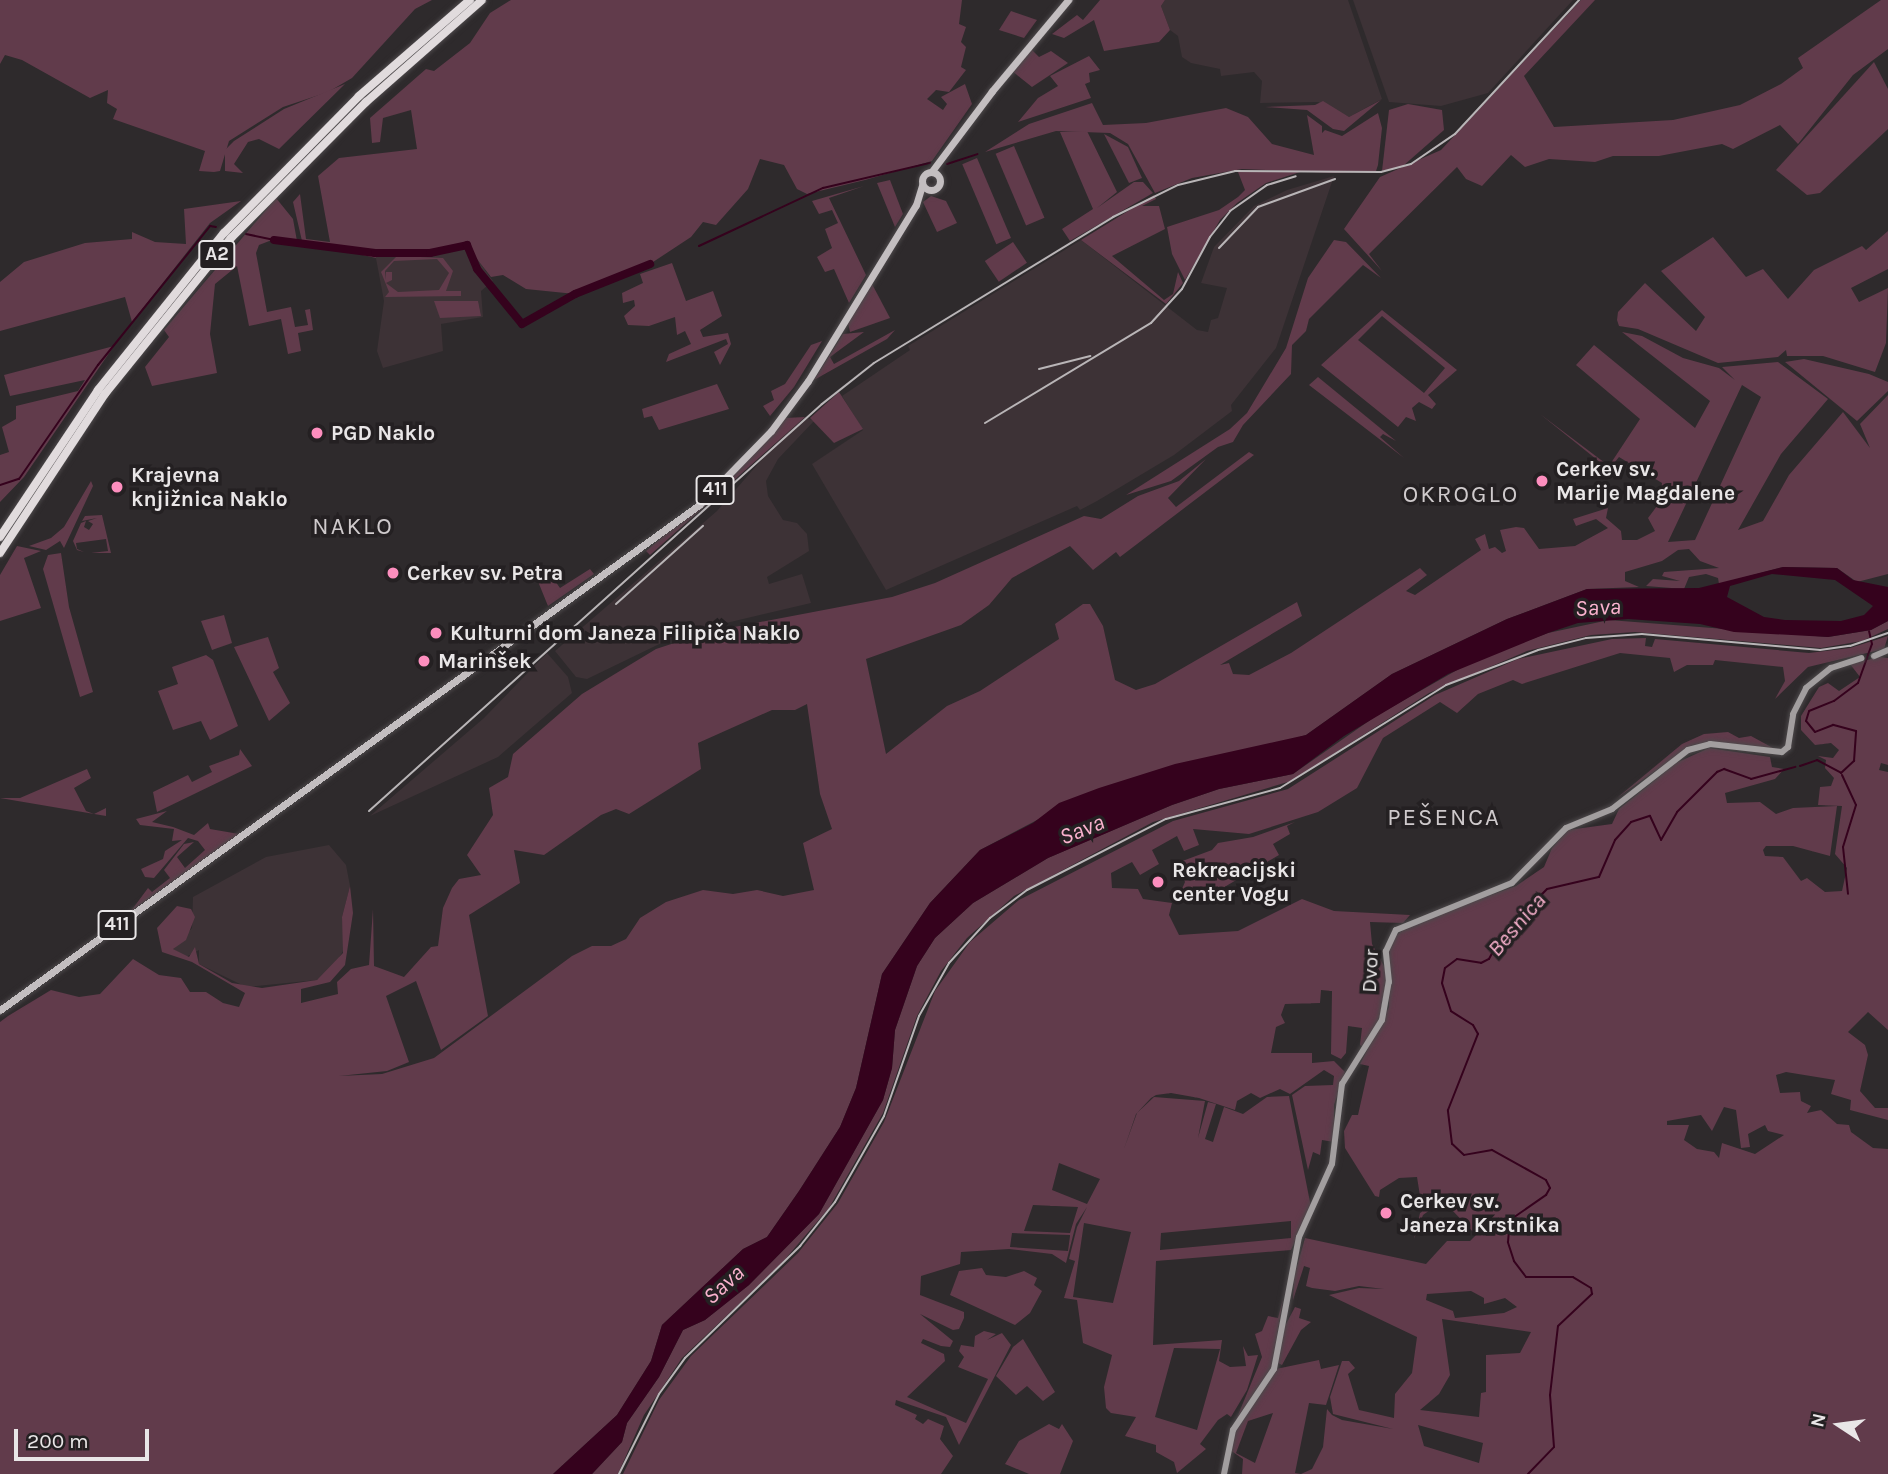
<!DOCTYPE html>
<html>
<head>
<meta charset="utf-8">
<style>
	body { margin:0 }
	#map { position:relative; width:1888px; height:1474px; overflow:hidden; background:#2e2a2c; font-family:Karla,sans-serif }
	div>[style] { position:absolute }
	.built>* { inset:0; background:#3d3236 }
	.green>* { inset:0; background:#613b4b; transform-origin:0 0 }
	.water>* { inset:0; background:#35021d }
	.stream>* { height:2px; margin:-1px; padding:0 1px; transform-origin:1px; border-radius:1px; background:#35021d }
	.river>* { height:8px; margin:-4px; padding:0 4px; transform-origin:4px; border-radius:4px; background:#35021d }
	.roads { filter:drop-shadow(0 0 2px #4c484a) drop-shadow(0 0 2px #4c484a) }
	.secondary>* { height:6px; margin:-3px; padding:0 3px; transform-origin:3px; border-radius:3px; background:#a29e9f }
	.primary>* { height:7px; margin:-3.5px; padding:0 3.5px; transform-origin:3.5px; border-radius:3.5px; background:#c3bec0 }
	.primary>.ring { margin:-3.5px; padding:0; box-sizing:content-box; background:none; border:7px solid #c3bec0; border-radius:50% }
	.highway>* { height:8px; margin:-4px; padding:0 4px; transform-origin:4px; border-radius:4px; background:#e1dbdd }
	.rail>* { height:2px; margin:-1px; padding:0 1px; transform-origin:1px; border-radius:1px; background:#b9b5b7 }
	.dots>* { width:19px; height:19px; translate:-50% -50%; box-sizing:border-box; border:4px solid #242022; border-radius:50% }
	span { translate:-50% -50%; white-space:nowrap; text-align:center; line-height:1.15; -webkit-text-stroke:7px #242022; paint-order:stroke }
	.shield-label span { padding:2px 5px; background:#242022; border:2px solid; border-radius:5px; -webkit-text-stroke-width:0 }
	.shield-label { font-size:19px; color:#e9e6e7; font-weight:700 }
	.poi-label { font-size:21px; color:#e9e6e7; font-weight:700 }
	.left { translate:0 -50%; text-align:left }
	.street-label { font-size:21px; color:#e9e6e7 }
	.water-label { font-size:23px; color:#fab2ce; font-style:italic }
	.quarter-label { font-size:24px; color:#cfcacc; letter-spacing:2px }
	.north { position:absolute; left:1804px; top:1390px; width:70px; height:70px; -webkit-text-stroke:5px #242022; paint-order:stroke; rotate:283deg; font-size:19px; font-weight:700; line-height:28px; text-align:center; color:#e9e6e7 }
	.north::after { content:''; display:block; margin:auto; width:24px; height:32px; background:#e9e6e7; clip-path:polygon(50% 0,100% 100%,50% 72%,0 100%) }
	.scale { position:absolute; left:14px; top:1429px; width:135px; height:32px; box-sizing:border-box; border:4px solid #e9e6e7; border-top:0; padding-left:9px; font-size:21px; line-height:24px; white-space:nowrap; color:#e9e6e7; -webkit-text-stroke:5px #242022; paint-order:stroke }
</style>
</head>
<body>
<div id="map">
	<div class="built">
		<i style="clip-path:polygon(1165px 0,1348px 0,1382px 99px,1349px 117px,1318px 102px,1260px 103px,1262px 81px,1254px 72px,1221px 76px,1220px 69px,1191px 63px,1182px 57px,1178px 36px,1170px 30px,1161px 6px)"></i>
		<i style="clip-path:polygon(1353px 0,1573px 0,1488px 93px,1441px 106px,1389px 102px)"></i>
		<i style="clip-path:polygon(1334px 176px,1276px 348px,1231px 405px,1232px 411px,1174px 455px,1097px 501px,1080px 510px,1077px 506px,886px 590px,812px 464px,863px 430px,842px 396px,910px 350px,908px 346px,1081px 240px,1197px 330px,1208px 332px,1211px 320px,1218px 318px,1227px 288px,1201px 283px,1214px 247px,1254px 206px,1287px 190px)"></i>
		<i style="clip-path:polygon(467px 245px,493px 281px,481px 291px,483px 317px,441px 324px,443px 351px,383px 368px,377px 351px,384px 301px,375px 253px,430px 253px)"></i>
		<i style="clip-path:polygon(805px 417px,814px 421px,778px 459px,766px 481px,768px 496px,783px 520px,797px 523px,807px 534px,809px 551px,767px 577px,769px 584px,802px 574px,811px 603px,680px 634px,587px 679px,576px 677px,555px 651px,717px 511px,777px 442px)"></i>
		<i style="clip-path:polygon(547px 653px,568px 677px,572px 693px,498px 757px,370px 816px,484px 718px)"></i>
		<i style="clip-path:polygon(329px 845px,346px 865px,350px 886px,342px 917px,345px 948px,332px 969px,317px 980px,246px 987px,199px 964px,199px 950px,186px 957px,173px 949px,192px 928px,193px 897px,266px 857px)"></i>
	</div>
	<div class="green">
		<i style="clip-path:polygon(0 0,432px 0,415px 9px,352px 78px,328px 92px,283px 107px,229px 141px,220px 171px,214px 172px,199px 171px,205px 151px,113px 119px,117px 109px,107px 103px,108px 90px,90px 98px,22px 60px,5px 55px,0 64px)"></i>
		<i style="clip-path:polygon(511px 0,962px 0,959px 24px,966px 27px,961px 42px,966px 47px,961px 67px,966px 70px,949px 92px,936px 90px,927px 99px,943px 110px,947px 104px,941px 97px,965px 84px,972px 104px,932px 161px,865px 180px,807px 194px,797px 189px,784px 165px,760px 159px,748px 189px,716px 225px,703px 222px,691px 237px,650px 264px,575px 294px,526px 289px,503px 275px,491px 277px,466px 245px,430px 253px,375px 253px,376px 258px,302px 241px,293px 202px,300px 194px,306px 239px,330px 242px,318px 176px,339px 158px,417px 149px,411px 110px,383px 118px,380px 142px,372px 143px,370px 118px,426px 69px,434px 71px,470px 43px,490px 13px)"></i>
		<i style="clip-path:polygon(1100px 0,1165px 0,1161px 6px,1170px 30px,1159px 42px,1104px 51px,1094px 20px,1064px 38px,1052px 34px,1077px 15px,1083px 20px)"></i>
		<i style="clip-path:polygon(1581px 0,1595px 0,1524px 76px,1554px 127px,1673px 120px,1740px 105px,1781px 84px,1803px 68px,1798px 58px,1881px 0,1888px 0,1888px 49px,1853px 75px,1798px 144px,1780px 125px,1733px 149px,1722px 144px,1659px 156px,1613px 156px,1595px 162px,1549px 159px,1525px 167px,1511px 155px,1482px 186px,1466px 179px,1457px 167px,1369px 254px,1382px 271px,1344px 229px,1380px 177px,1441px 150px)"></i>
		<i style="clip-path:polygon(1011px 11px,1037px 20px,1024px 38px,999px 30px)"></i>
		<i style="clip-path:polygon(1031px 49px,1039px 57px,1051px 51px,1068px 63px,1032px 87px,1012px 71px)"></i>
		<i style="clip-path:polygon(1089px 56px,1100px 70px,1089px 73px,1090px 82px,1085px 84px,1091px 98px,1018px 122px,1038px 98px,1058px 86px,1050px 76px)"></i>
		<i style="clip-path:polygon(1874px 62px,1888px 89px,1888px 129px,1820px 193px,1807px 195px,1776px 170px)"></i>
		<i style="clip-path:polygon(345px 84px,279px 149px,259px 139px,248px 142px,234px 164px,243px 173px,225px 171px,225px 150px,234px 141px,284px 109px)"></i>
		<i style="clip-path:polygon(1381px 100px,1344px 131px,1333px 129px,1307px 110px,1265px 107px,1315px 105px,1323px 101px,1349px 117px)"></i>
		<i style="clip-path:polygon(1092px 103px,1103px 125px,1146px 123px,1226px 108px,1248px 117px,1272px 144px,1314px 155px,1307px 115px,1322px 126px,1322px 133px,1325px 130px,1342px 136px,1378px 113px,1382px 128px,1378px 165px,1376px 171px,1335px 173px,1242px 169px,1192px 178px,1155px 193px,1128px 144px,1110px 133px,1056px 131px,985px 152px,1029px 124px)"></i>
		<i style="clip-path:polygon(1408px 104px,1442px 110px,1444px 130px,1403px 166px,1382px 171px,1389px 110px)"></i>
		<i style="clip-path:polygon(1087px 131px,1117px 192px,1097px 208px,1134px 182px,1143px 182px,1153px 193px,1070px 241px,1062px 229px,1093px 209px,1060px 132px)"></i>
		<i style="clip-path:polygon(1104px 134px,1128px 147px,1142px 178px,1129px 183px)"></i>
		<i style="left:1014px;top:146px;width:78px;height:20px;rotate:67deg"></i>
		<i style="left:977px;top:158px;width:87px;height:16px;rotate:67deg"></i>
		<i style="clip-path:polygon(1238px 172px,1300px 172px,1266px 183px,1237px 203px,1220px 220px,1185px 280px,1172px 254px,1167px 227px,1219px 210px,1238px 197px,1245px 190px)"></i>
		<i style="clip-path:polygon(890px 180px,903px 214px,895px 227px,877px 183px)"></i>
		<i style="clip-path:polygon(864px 186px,829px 198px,866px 275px,849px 303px,834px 269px,825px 272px,817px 257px,832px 248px,825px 229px,838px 223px,832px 210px,819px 214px,812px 201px)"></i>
		<i style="clip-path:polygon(1154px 195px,1156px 199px,1142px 206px,1159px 206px,1165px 229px,1112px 256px,1164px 300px,1173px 294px,1178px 272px,1183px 283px,1166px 304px,1081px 240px)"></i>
		<i style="clip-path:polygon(931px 196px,946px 201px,957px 223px,937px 232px,923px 202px)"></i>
		<i style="clip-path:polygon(276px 198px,293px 219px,297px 241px,277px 238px,259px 245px,256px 253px,267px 312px,291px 307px,295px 327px,308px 325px,305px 310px,310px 309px,313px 330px,298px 333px,301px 351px,288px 354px,281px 319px,249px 326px,237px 266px,215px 284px,210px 334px,217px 373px,152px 386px,145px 367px,169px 337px,164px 330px)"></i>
		<i style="clip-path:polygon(241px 201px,210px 223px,132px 322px,125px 297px,0 331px,0 282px,24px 262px,85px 243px,132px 239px,132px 232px,155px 242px,186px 244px,184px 209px)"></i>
		<i style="clip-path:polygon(1888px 231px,1888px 269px,1851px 288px,1859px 302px,1888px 288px,1886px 343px,1875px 372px,1823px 356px,1787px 356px,1786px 350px,1778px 357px,1718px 363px,1638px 329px,1619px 326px,1617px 320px,1618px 312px,1645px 283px,1696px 331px,1705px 317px,1661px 271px,1713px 237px,1746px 277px,1763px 269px,1788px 299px,1814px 270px,1862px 246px,1866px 250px)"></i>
		<i style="clip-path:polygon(1334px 240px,1346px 242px,1381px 278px,1363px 265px,1309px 319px,1306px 331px,1292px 345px,1291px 374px,1243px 425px,1233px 442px,1218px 447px,1171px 481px,1126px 495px,1230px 429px,1247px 413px,1286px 348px,1308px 278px)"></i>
		<i style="left:1013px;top:242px;width:25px;height:34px;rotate:56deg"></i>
		<i style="clip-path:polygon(evenodd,397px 256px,443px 258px,453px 271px,446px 291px,461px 291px,461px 296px,385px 297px,389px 292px,381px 272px,397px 256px,437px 259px,449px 273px,439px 290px,398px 292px,386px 283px,392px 280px,392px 272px,386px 272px,385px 280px,385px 271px,394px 261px,437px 259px)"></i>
		<i style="clip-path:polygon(672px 263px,686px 301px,713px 291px,722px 316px,700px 330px,703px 337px,728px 333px,731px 344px,720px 365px,714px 352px,728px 344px,726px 339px,666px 362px,669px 354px,691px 344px,685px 331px,677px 335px,675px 317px,649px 326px,628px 325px,624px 316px,635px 306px,634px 300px,623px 303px,622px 293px,643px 283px,640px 274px)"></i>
		<i style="clip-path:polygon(872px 284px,890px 318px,850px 332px,848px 323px)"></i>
		<i style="clip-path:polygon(434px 301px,478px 301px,481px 316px,440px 318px)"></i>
		<i style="clip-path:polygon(evenodd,1382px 310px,1457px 370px,1428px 395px,1436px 404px,1432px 409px,1419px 402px,1412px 408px,1416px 421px,1406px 417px,1398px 427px,1321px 365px,1382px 310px,1382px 316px,1445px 368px,1424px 393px,1358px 340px,1382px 316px)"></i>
		<i style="clip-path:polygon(895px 330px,887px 339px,814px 380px,843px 334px,864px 332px,830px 357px,834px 364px)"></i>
		<i style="clip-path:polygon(evenodd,1622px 332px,1642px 336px,1683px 358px,1719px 368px,1735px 380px,1722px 367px,1778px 362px,1828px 399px,1781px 454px,1738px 530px,1763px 521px,1789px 475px,1843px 412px,1870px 448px,1860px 424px,1888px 395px,1888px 574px,1857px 582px,1837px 568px,1783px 567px,1719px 584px,1718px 578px,1706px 574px,1689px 577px,1684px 589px,1646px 586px,1653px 579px,1680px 581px,1662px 576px,1664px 572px,1719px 568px,1700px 561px,1689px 549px,1678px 550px,1662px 561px,1625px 572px,1625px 581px,1639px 587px,1587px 589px,1507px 619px,1392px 674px,1306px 735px,1039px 819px,980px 850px,930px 903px,882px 974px,856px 1088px,840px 1127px,799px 1191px,767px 1237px,743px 1249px,662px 1325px,651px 1361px,617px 1415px,553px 1474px,0 1474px,0 1022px,8px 1016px,51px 990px,79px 997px,100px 994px,133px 959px,159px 975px,181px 978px,190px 992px,206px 992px,223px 1003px,239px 1007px,245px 993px,192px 962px,162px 952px,157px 928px,177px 906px,191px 909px,195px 917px,186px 940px,173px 949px,189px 957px,195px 947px,199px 964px,232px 983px,262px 988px,317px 980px,343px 953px,342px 917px,350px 886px,353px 913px,345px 965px,330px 982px,301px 989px,301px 1003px,338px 994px,337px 982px,351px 969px,369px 965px,373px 909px,374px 966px,404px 977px,431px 947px,438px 946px,443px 908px,452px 888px,459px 879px,481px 875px,467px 855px,493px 815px,489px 788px,508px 777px,513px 754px,582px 694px,656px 649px,708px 632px,892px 597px,935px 583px,1084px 516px,1101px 519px,1138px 496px,1179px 481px,1206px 459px,1168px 498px,1176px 507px,1249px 452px,1254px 455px,1120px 557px,1116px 552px,1093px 570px,1070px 546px,1012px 578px,989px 605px,961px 625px,866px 659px,886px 754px,947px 706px,980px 691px,1059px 639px,1055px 624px,1083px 604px,1090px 604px,1103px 626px,1115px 680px,1136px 690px,1155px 684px,1297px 602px,1302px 616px,1220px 665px,1229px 663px,1233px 674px,1249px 675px,1291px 653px,1420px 568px,1427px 575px,1406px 591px,1415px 595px,1481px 550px,1475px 539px,1485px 534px,1489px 549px,1495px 547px,1502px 553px,1506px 551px,1500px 530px,1516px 527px,1524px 528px,1539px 549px,1575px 546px,1608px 528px,1596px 519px,1576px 526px,1573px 519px,1608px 508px,1606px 518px,1621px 531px,1622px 540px,1637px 540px,1655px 531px,1648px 518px,1660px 502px,1662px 483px,1619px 457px,1610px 468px,1606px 467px,1540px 414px,1609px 466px,1640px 419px,1576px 365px,1594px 345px,1695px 428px,1710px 401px,1622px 332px,1742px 385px,1761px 397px,1695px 540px,1668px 542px,1742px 385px,1622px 332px,807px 704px,820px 794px,832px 829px,803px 843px,814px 890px,783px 896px,757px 890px,733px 894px,703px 890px,666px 902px,640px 918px,626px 939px,611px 946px,592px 946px,572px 956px,434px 1058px,382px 1074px,339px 1076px,387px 1071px,409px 1062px,386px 996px,416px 981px,441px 1050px,488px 1016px,469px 915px,520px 883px,514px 850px,544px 855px,601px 815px,616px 809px,629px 814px,701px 769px,698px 743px,772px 710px,795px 710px,807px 704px)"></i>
		<i style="clip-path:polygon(822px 341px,794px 387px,770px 416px,763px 406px,774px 400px,771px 391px,785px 384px,811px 345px)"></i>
		<i style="clip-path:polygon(114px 346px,24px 477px,0 502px,0 455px,9px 452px,2px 427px,16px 419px,16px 406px,78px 391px,85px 380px,10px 396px,4px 375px)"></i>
		<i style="clip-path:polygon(1804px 359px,1869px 374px,1888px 382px,1888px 391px,1857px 421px,1785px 362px)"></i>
		<i style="clip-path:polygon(1318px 377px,1396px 441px,1383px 434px,1380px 437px,1404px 458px,1309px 385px)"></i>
		<i style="clip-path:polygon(717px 384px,729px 409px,659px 430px,652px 416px,644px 418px,642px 409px)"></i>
		<i style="clip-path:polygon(839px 392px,863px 429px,834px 443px,810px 418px)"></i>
		<i style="clip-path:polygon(805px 417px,650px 555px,646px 551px,727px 482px,785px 418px)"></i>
		<i style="clip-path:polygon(91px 481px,93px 486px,64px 548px,60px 541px,46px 550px,29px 546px,51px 538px,64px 527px)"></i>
		<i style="clip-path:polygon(102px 515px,111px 553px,91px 553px,108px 551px,106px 539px,76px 543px,77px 549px,84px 552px,77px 550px,73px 541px,81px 523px,86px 521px,84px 527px,89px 530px,93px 524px,88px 521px,97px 518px,82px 521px,85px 516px)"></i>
		<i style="clip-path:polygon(17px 546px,41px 551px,24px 558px,41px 608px,0 621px,0 575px)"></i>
		<i style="clip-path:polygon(61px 553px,69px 607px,93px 692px,80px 697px,43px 569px,48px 555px)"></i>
		<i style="clip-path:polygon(590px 569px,594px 574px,548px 606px,537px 579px,548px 571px,560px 588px)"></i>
		<i style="clip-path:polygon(224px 615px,232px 643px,212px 650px,201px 621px)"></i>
		<i style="clip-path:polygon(1609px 620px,1828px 637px,1871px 630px,1888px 621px,1888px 629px,1862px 641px,1821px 648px,1635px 632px,1591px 635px,1527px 651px,1429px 693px,1291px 781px,1153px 822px,1014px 896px,967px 938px,941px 971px,917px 1016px,883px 1113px,829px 1208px,780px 1265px,682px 1358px,644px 1415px,618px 1474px,592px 1474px,622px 1442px,627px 1423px,659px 1377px,683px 1330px,705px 1320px,749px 1285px,819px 1214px,883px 1100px,892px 1068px,895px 1030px,917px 966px,935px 938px,973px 903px,1048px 858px,1172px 805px,1219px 789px,1293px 774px,1376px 716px,1473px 661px,1548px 633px)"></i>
		<i style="clip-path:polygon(evenodd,1888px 636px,1884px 649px,1808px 667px,1775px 699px,1785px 681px,1783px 667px,1715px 660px,1713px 665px,1687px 665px,1674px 672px,1670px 658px,1620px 653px,1522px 684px,1513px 680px,1478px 694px,1457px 713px,1440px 702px,1383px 738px,1357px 788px,1318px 812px,1249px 834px,1193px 829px,1199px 845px,1184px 851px,1177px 836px,1152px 850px,1159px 864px,1140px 875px,1132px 862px,1111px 873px,1112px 888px,1138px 889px,1143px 899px,1172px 903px,1169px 915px,1179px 935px,1238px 931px,1302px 899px,1334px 911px,1410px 915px,1403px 923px,1370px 922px,1372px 944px,1385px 968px,1386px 982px,1379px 1023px,1364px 1048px,1360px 1045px,1362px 1028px,1348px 1026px,1346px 1053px,1341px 1059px,1331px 1054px,1332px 991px,1321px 990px,1320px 1003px,1285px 1004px,1281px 1015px,1285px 1023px,1276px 1027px,1271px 1053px,1312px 1053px,1312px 1063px,1334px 1061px,1345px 1072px,1334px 1105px,1334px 1142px,1322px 1140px,1320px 1155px,1313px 1152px,1308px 1170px,1292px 1095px,1305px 1086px,1333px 1085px,1334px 1076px,1324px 1070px,1290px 1094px,1280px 1089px,1260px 1098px,1251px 1093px,1237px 1101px,1235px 1110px,1199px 1098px,1171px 1093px,1156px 1095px,1151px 1098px,1136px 1114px,1124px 1149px,1137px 1113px,1154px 1097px,1205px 1101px,1198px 1138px,1208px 1102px,1216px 1104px,1205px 1139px,1213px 1142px,1224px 1107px,1243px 1114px,1267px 1097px,1289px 1096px,1311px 1207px,1291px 1250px,1156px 1261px,1153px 1345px,1222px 1340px,1219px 1361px,1230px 1367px,1246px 1366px,1243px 1346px,1248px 1356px,1258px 1355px,1247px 1390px,1231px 1417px,1227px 1414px,1218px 1420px,1200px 1444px,1206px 1449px,1177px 1473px,1174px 1462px,1156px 1452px,1156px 1445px,1125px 1436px,1136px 1417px,1111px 1413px,1106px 1408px,1104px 1387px,1112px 1355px,1083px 1343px,1077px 1300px,1064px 1298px,1075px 1261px,1069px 1259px,1077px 1227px,1087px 1207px,1076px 1224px,1066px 1263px,1052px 1254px,1009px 1249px,961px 1252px,960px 1264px,921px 1276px,920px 1295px,964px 1312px,964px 1318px,959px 1329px,953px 1330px,920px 1314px,953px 1341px,950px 1347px,941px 1346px,923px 1339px,921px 1343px,944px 1354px,945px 1361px,907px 1397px,966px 1423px,988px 1379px,958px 1367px,964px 1357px,959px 1351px,961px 1345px,974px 1347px,975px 1336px,984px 1331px,996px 1334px,987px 1340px,1002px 1333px,1011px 1345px,959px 1445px,946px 1417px,896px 1400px,895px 1405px,917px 1415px,915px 1419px,923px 1424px,928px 1419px,944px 1426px,940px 1439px,953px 1456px,941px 1474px,623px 1474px,659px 1400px,691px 1356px,798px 1253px,838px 1203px,884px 1122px,935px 991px,970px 942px,1019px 900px,1173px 821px,1288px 789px,1435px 695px,1518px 659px,1612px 639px,1646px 638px,1645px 646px,1652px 647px,1655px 639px,1809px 653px,1850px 648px,1888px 636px,1059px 1163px,1100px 1179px,1087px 1204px,1052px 1190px,1059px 1163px,1888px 636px,1033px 1205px,1078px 1207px,1070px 1233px,1024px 1231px,1033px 1205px,1888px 636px,1291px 1221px,1291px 1238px,1160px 1250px,1161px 1233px,1291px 1221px,1888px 636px,1084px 1223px,1131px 1232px,1113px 1303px,1073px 1297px,1084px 1223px,1888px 636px,1012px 1233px,1070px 1235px,1070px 1236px,1068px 1251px,1010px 1247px,1012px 1233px,1888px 636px,1174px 1348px,1220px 1349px,1197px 1430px,1155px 1417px,1174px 1348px)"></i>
		<i style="clip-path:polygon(268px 637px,279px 668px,273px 672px,290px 703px,269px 721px,234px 647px)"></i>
		<i style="clip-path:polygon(206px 655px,213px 660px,238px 726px,210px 740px,201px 721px,173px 730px,158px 691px,178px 684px,172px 667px)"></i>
		<i style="clip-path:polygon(evenodd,1880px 657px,1888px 658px,1888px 765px,1881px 763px,1879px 770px,1888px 772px,1888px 1030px,1868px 1012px,1848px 1032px,1865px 1045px,1868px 1055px,1860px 1091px,1875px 1108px,1888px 1108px,1888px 1120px,1850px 1110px,1851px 1100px,1831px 1094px,1835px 1080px,1786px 1072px,1776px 1075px,1780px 1093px,1800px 1092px,1801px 1101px,1811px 1106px,1807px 1113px,1821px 1110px,1837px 1124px,1849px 1125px,1851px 1132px,1873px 1148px,1888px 1149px,1888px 1474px,1242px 1474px,1243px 1459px,1230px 1450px,1236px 1431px,1276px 1369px,1319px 1360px,1321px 1369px,1339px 1365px,1326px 1405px,1309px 1403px,1295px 1473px,1301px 1474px,1312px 1469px,1323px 1447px,1327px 1409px,1332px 1415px,1342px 1420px,1393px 1429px,1333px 1414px,1330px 1397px,1342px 1361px,1349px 1361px,1355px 1368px,1348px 1374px,1359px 1410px,1394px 1418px,1395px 1394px,1412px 1373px,1417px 1337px,1329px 1295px,1359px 1288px,1384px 1289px,1359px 1286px,1335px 1291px,1312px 1288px,1306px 1286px,1310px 1268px,1304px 1266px,1293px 1300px,1294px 1277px,1305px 1238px,1426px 1264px,1447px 1241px,1470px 1241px,1476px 1235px,1450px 1208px,1437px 1205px,1423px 1215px,1414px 1239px,1420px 1213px,1432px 1206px,1429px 1195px,1420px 1196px,1417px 1177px,1399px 1178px,1380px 1190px,1379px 1197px,1375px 1196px,1345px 1148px,1344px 1131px,1352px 1115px,1358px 1115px,1369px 1066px,1360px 1064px,1389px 1007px,1389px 952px,1395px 936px,1413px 923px,1516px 886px,1544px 867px,1552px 848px,1568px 830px,1612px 824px,1619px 809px,1676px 763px,1709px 748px,1770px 757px,1772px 767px,1784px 769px,1775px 779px,1725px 793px,1727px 803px,1760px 802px,1776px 814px,1793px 808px,1837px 806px,1830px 856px,1793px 846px,1766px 846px,1763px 850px,1765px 856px,1783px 857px,1801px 881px,1807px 878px,1825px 892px,1842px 891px,1847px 868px,1835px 854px,1842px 806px,1818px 805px,1820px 787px,1831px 786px,1834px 778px,1825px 768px,1826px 760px,1818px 756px,1833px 758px,1839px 750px,1831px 743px,1815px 745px,1801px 730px,1801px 716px,1819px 687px,1828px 683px,1839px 691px,1860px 677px,1850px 664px,1880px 657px,1724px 1107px,1736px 1110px,1741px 1148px,1750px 1147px,1748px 1134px,1765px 1125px,1768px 1131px,1784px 1135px,1755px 1154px,1722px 1143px,1719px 1158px,1714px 1152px,1697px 1149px,1684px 1140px,1689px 1125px,1667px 1125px,1667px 1121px,1701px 1115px,1712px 1131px,1724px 1107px,1880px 657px,1471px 1291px,1484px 1298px,1484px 1304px,1505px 1298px,1517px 1307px,1504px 1313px,1455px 1318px,1453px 1311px,1426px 1300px,1427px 1294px,1471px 1291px,1880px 657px,1442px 1319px,1531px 1332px,1520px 1353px,1486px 1355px,1486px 1392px,1481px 1393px,1479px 1417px,1420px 1410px,1439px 1394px,1450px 1375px,1442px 1319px,1880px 657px,1273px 1413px,1255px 1463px,1236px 1453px,1248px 1421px,1273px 1413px,1880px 657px,1418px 1425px,1483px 1443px,1479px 1463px,1424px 1446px,1418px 1425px)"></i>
		<i style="clip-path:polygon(1728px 732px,1739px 738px,1751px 736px,1773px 748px,1716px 742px,1692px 745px,1617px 798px,1682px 744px,1704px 734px)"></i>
		<i style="clip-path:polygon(240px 749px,252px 766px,157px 812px,153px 792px,188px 775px,192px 782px,212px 772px,209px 766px,239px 755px)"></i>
		<i style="clip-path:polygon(87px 769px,91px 778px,74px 788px,86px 811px,94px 814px,106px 808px,106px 816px,0 798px,20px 798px)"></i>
		<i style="clip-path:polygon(167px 811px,152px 822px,173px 827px,194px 835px,208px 823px,210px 829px,239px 834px,131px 911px,148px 888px,152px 892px,170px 878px,164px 870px,184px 844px,194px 842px,177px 857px,185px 868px,205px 850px,198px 841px,188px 838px,154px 878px,145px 877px,141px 869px,163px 859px,165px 851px,182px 840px,172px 841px,174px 829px,140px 825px,136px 819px)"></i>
		<i style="clip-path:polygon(1295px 822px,1287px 826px,1290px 834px,1273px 844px,1279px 855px,1199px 902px,1178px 898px,1185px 882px,1177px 863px,1212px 850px,1218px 843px,1253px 837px)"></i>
		<i style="clip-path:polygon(982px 1268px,986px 1275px,1006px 1277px,1024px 1271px,1037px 1278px,1034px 1285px,1042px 1291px,1030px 1313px,1015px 1325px,950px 1295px,959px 1271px)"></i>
		<i style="clip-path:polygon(1283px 1299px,1272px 1367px,1236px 1420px,1262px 1357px,1255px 1334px,1262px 1331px,1268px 1316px,1278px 1318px)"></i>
		<i style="clip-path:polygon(1295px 1307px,1301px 1309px,1299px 1318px,1311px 1322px,1301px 1330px,1282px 1365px,1278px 1363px,1285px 1326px)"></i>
		<i style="clip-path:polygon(1023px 1339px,1055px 1392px,1043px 1401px,1027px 1386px,1016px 1395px,996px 1376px,1013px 1347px)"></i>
		<i style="clip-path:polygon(1049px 1424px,1059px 1429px,1062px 1424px,1073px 1441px,1060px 1474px,1029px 1474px,1005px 1464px,1019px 1441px)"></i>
	</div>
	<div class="water">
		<i style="clip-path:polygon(evenodd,1783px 567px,1837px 568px,1853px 580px,1888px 587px,1888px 621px,1871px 630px,1828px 637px,1734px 632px,1700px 624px,1628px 619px,1578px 623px,1548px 633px,1448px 674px,1344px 736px,1293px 774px,1219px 789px,1172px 805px,1048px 858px,973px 903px,935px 938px,917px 966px,895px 1030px,892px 1068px,883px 1100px,819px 1214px,749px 1285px,705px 1320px,683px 1330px,659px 1377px,627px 1423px,622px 1442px,592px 1474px,553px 1474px,617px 1415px,651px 1361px,662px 1325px,743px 1249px,767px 1237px,799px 1191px,840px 1127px,856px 1088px,882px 974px,930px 903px,980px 850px,1033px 823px,1059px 803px,1099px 788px,1175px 764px,1306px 735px,1392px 674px,1507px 619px,1587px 589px,1699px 588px,1783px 567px,1772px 574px,1835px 580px,1873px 606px,1864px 615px,1841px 621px,1785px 620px,1764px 617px,1727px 597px,1730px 586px,1772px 574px)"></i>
	</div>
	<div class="stream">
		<i style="left:947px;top:164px;width:32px;rotate:-18deg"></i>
		<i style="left:246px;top:234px;width:29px;rotate:12deg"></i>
		<i style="left:699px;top:246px;width:137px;rotate:-25.1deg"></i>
		<i style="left:823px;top:188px;width:110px;rotate:-13.2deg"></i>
		<i style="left:0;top:485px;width:20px;rotate:-18deg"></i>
		<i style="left:19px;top:479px;width:139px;rotate:-55.3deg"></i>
		<i style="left:98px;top:365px;width:179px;rotate:-51.1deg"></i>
		<i style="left:210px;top:226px;width:6px;rotate:9deg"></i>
		<i style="left:1800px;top:766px;width:18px;rotate:-19deg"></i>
		<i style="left:1817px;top:760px;width:27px;rotate:28deg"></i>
		<i style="left:1841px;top:773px;width:18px;rotate:-43deg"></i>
		<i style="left:1854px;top:761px;width:30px;rotate:-86deg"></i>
		<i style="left:1856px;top:731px;width:24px;rotate:-165deg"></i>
		<i style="left:1833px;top:725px;width:19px;rotate:159deg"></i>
		<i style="left:1815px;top:732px;width:14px;rotate:-129deg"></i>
		<i style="left:1806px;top:721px;width:10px;rotate:-73deg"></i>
		<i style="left:1809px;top:711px;width:27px;rotate:-22deg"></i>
		<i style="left:1834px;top:701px;width:30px;rotate:-37deg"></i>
		<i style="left:1858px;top:683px;width:41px;rotate:-70.3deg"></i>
		<i style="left:1872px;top:644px;width:13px;rotate:-103deg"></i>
		<i style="left:1842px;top:775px;width:33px;rotate:65deg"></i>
		<i style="left:1856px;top:805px;width:44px;rotate:107.2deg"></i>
		<i style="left:1843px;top:847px;width:47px;rotate:83.9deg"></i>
		<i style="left:1528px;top:1474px;width:37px;rotate:-46deg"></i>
		<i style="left:1554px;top:1447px;width:52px;rotate:-94.4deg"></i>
		<i style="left:1550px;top:1395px;width:69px;rotate:-83.4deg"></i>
		<i style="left:1558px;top:1326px;width:47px;rotate:-43.3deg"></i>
		<i style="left:1592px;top:1294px;width:6px;rotate:-99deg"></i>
		<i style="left:1591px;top:1288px;width:21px;rotate:-149deg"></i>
		<i style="left:1573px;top:1277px;width:47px;rotate:180deg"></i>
		<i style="left:1526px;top:1277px;width:20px;rotate:-127deg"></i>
		<i style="left:1514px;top:1261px;width:20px;rotate:-108deg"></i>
		<i style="left:1508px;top:1242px;width:22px;rotate:-85deg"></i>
		<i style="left:1510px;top:1220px;width:44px;rotate:-34.8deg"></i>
		<i style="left:1546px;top:1195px;width:8px;rotate:-60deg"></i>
		<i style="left:1550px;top:1188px;width:9px;rotate:-117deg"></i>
		<i style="left:1546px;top:1180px;width:62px;rotate:-150.9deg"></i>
		<i style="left:1492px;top:1150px;width:28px;rotate:170deg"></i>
		<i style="left:1464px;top:1155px;width:16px;rotate:-137deg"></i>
		<i style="left:1452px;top:1144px;width:34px;rotate:-97deg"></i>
		<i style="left:1448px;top:1110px;width:82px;rotate:-68.5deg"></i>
		<i style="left:1478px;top:1034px;width:10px;rotate:-119deg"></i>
		<i style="left:1473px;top:1025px;width:26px;rotate:-148deg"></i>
		<i style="left:1451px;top:1011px;width:29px;rotate:-108deg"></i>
		<i style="left:1442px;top:983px;width:15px;rotate:-79deg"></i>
		<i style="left:1445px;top:968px;width:15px;rotate:-37deg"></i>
		<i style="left:1457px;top:959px;width:24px;rotate:9deg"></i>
		<i style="left:1481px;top:963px;width:9px;rotate:-27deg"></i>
		<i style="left:1489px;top:959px;width:27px;rotate:-62deg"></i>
		<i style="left:1502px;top:935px;width:64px;rotate:-45.6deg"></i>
		<i style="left:1547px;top:889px;width:53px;rotate:-13deg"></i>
		<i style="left:1599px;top:877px;width:40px;rotate:-66.6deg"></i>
		<i style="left:1615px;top:840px;width:24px;rotate:-48deg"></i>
		<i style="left:1631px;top:822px;width:20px;rotate:-18deg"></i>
		<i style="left:1650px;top:816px;width:26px;rotate:65deg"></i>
		<i style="left:1661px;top:840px;width:32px;rotate:-60deg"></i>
		<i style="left:1677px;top:812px;width:57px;rotate:-45deg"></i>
		<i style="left:1717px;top:772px;width:8px;rotate:-23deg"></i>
		<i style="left:1724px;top:769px;width:29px;rotate:20deg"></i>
		<i style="left:1751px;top:779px;width:46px;rotate:-15.3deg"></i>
	</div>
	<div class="river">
		<i style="left:274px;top:240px;width:102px;rotate:7.3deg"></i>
		<i style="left:375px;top:253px;width:55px"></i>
		<i style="left:430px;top:253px;width:38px;rotate:-12deg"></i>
		<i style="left:467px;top:245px;width:26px;rotate:67deg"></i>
		<i style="left:477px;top:269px;width:71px;rotate:50.7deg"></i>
		<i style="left:522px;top:324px;width:61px;rotate:-29.5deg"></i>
		<i style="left:575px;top:294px;width:81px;rotate:-21.8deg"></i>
	</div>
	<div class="roads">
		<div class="secondary">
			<i style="left:1874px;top:656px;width:15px;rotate:-23deg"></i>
			<i style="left:1224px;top:1474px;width:45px;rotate:-78.4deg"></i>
			<i style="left:1233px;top:1430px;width:73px;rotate:-56.1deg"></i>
			<i style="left:1274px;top:1369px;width:134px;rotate:-79.3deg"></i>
			<i style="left:1299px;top:1237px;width:80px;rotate:-65.7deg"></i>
			<i style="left:1332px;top:1164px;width:81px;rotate:-82.9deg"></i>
			<i style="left:1342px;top:1084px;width:75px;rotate:-58deg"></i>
			<i style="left:1382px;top:1020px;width:39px;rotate:-80deg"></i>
			<i style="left:1389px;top:982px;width:31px;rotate:-96deg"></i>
			<i style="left:1386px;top:951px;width:23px;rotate:-65deg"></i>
			<i style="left:1396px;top:930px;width:125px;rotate:-22.1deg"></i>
			<i style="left:1512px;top:883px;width:77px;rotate:-45.5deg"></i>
			<i style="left:1566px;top:828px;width:50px;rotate:-22.4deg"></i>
			<i style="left:1612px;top:809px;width:96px;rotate:-37.8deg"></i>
			<i style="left:1688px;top:750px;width:23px;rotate:-15deg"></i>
			<i style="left:1710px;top:744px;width:72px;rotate:6.3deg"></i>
			<i style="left:1782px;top:752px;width:8px;rotate:-40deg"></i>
			<i style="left:1788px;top:747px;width:33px;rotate:-81deg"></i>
			<i style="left:1793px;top:714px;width:29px;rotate:-63deg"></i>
			<i style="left:1806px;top:688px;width:32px;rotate:-39deg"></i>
			<i style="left:1831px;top:668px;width:32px;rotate:-18deg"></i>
		</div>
		<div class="primary">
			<i style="left:932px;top:171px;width:100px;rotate:-53.1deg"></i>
			<i style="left:992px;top:91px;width:119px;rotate:-50.1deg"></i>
			<i class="ring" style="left:922px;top:172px;width:11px;height:11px"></i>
			<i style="left:0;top:1010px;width:862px;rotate:-35.85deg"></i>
			<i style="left:699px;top:505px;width:103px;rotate:-45.8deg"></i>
			<i style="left:771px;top:431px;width:62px;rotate:-53.5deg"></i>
			<i style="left:808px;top:381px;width:206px;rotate:-58.5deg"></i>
			<i style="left:916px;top:205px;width:21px;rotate:-73deg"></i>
		</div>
		<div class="highway">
			<i style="left:0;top:537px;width:177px;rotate:-56.3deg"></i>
			<i style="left:98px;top:390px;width:201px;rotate:-51.3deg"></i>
			<i style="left:224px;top:233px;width:192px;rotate:-45.4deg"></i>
			<i style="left:359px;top:96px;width:147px;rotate:-40.9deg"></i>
			<i style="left:0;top:553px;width:191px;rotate:-56.6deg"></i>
			<i style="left:105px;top:394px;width:201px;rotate:-51.1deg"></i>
			<i style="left:231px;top:238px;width:192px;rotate:-45.2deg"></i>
			<i style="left:366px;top:102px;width:154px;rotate:-41.3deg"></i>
		</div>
	</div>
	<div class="rail">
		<i style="left:1219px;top:248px;width:57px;rotate:-46.4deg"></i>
		<i style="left:1258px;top:207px;width:82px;rotate:-20deg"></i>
		<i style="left:1039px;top:369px;width:53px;rotate:-14.3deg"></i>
		<i style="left:985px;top:423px;width:194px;rotate:-31.1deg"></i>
		<i style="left:1151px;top:323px;width:46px;rotate:-47.6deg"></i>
		<i style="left:1182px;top:289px;width:59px;rotate:-61.7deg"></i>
		<i style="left:1210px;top:237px;width:33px;rotate:-52deg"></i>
		<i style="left:1230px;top:211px;width:45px;rotate:-35.1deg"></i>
		<i style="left:1267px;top:185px;width:30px;rotate:-17deg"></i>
		<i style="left:616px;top:604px;width:117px;rotate:-41.9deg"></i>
		<i style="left:369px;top:811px;width:609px;rotate:-41.94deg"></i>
		<i style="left:822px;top:404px;width:66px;rotate:-38.3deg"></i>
		<i style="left:874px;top:363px;width:280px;rotate:-31.4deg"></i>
		<i style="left:1113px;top:217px;width:72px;rotate:-26.2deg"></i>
		<i style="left:1178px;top:185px;width:59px;rotate:-13.8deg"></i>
		<i style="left:1235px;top:171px;width:146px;rotate:0.4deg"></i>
		<i style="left:1381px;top:172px;width:31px;rotate:-15deg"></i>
		<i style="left:1411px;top:164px;width:53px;rotate:-34.3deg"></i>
		<i style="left:1455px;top:134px;width:183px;rotate:-47.2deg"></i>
		<i style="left:619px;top:1474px;width:89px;rotate:-63.4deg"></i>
		<i style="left:659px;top:1394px;width:44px;rotate:-54.2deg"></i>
		<i style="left:685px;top:1358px;width:161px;rotate:-44.2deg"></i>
		<i style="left:800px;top:1246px;width:56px;rotate:-51.5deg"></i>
		<i style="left:835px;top:1202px;width:99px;rotate:-60.3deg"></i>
		<i style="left:884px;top:1116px;width:106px;rotate:-70.7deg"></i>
		<i style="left:919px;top:1016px;width:61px;rotate:-60.5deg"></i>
		<i style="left:949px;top:963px;width:61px;rotate:-47.7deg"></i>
		<i style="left:990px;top:918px;width:46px;rotate:-37.1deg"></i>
		<i style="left:1027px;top:890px;width:156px;rotate:-27.1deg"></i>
		<i style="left:1166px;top:819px;width:118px;rotate:-15.2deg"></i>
		<i style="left:1280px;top:788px;width:195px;rotate:-31.8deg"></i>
		<i style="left:1446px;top:685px;width:98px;rotate:-20.8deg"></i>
		<i style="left:1538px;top:650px;width:49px;rotate:-14deg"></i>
		<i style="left:1586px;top:638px;width:56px;rotate:-4.1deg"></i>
		<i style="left:1642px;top:634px;width:179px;rotate:5.1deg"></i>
		<i style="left:1820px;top:650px;width:30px;rotate:-8deg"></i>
		<i style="left:1850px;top:646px;width:40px;rotate:-18.9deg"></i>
	</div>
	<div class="dots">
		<i style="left:317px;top:433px;background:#fd8ebe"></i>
		<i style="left:1542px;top:481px;background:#fd8ebe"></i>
		<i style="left:117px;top:487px;background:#fd8ebe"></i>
		<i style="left:393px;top:573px;background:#fd8ebe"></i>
		<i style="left:436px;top:633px;background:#fd8ebe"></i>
		<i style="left:424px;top:661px;background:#fd8ebe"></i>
		<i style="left:1158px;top:882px;background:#fd8ebe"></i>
		<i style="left:1386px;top:1213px;background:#fd8ebe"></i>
	</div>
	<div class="shield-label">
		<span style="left:217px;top:255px">A2</span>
		<span style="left:715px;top:490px">411</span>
		<span style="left:117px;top:925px">411</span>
	</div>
	<div class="poi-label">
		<span class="left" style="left:331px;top:433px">PGD Naklo</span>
		<span class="left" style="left:1556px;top:481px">Cerkev sv.<br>Marije Magdalene</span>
		<span class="left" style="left:131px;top:487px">Krajevna<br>knjižnica Naklo</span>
		<span class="left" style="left:407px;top:573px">Cerkev sv. Petra</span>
		<span class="left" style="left:450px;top:633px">Kulturni dom Janeza Filipiča Naklo</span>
		<span class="left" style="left:438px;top:661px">Marinšek</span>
		<span class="left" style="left:1172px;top:882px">Rekreacijski<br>center Vogu</span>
		<span class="left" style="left:1400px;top:1213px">Cerkev sv.<br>Janeza Krstnika</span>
	</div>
	<div class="street-label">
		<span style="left:1370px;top:971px;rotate:-87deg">Dvor</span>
	</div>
	<div class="water-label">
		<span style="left:1598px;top:608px;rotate:-3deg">Sava</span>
		<span style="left:1082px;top:830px;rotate:-22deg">Sava</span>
		<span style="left:1517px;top:925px;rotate:-49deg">Besnica</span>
		<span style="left:724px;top:1285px;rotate:-42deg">Sava</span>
	</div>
	<div class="quarter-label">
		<span style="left:1461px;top:495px">OKROGLO</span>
		<span style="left:353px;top:527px">NAKLO</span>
		<span style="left:1444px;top:818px">PEŠENCA</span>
	</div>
	<div class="north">N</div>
	<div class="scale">200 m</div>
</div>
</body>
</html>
